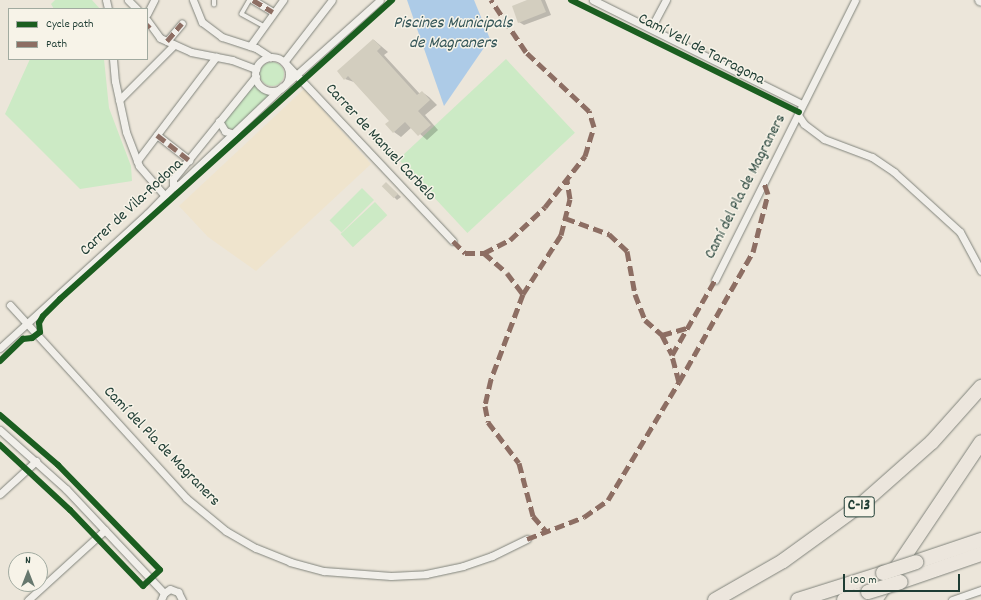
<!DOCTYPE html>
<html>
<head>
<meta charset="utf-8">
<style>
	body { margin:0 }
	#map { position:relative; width:981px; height:600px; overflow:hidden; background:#ece6da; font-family:Dekko,sans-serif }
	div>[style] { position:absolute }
	.built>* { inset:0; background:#efe4cd }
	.green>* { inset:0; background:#cceac5; transform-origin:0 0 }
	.round { border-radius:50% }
	.water>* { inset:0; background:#adcbe7 }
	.shadow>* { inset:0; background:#0003 }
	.building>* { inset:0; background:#d3cebf; transform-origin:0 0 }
	.roads { filter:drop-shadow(0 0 1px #81847c) drop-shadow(0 0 1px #81847c) }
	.lane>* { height:3.5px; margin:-1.75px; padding:0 1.75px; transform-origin:1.75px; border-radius:1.75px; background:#f1efea }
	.street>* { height:7px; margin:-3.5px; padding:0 3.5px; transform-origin:3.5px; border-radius:3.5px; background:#f1efea }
	.street>.ring { margin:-3.5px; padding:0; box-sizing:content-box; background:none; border:7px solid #f1efea; border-radius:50% }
	.secondary>* { height:10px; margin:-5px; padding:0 5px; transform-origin:5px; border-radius:5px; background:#f1efea }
	.highway>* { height:14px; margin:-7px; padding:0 7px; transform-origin:7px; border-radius:7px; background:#ece6dd }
	.bridges { filter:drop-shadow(0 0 1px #81847c) drop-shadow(0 0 1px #81847c) }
	.highway-bridge>* { height:14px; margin:-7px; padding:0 7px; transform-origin:7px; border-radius:7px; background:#ece6dd }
	.quiet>* { height:5px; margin-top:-2.5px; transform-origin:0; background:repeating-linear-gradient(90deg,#8d6e63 0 10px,transparent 0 15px) }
	.cycleway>* { height:6px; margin:-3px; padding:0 3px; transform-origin:3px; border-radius:3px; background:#1b5e20 }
	span { translate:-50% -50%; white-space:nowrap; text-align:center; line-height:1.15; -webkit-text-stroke:3px #f7f3e8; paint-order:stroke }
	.shield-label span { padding:1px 3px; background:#f7f3e8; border:1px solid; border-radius:3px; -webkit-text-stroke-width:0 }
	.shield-label { font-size:15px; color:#1f3d34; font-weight:700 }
	.street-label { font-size:16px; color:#1f3d34 }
	.water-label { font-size:17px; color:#365759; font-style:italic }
	.legend { position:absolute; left:8px; top:8px; width:140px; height:52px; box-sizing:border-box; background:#f7f3e8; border:1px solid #a1aaa0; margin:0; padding:5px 7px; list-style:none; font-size:12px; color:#1f3d34 }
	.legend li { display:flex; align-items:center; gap:8px; height:20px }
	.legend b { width:20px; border:1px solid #a1aaa0 }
	.north { position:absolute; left:8px; top:552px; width:40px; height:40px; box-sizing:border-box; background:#f7f3e8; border:1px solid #a1aaa0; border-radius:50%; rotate:0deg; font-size:11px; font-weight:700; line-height:16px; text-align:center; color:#1f3d34 }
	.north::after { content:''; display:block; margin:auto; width:14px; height:18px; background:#67786e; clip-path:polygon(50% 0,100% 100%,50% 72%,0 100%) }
	.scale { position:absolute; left:843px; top:574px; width:117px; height:18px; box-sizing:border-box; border:2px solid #1f3d34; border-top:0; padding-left:5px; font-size:12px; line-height:14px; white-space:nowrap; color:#1f3d34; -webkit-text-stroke:3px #f7f3e8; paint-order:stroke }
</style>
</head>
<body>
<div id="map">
	<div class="built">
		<i style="clip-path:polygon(304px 89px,371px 164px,256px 271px,208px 237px,179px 206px)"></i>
	</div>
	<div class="green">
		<i style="clip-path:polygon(55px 0,92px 0,100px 9px,54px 9px,51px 4px)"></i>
		<i style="clip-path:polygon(30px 59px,104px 59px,109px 108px,131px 166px,132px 181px,80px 189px,5px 114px)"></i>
		<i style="left:506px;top:59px;width:101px;height:147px;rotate:47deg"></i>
		<i class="round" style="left:260px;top:62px;width:24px;height:24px"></i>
		<i style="clip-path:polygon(253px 84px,261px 91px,271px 95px,234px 129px,229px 129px,224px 125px,224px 120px)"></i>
		<i style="left:362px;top:188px;width:17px;height:46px;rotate:45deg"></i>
		<i style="left:375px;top:202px;width:18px;height:47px;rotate:47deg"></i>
	</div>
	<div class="water">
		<i style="clip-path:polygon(407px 0,474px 0,490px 39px,444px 106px)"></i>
	</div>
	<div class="shadow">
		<i style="clip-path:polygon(530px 0,545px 0,551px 15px,524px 25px,519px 22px)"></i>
		<i style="clip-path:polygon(374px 40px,388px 52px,384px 55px,420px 94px,422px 92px,429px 97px,437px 105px,425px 115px,438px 130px,427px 140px,412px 127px,401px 137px,394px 132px,390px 121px,354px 82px,345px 79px)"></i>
		<i style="clip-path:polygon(386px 183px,401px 197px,397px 200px,383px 186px)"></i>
	</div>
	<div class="building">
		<i style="clip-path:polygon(527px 0,541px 0,546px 12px,518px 23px,512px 6px)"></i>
		<i style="clip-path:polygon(373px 39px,381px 47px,377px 51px,417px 95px,422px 91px,430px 100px,418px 111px,431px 125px,418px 136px,405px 122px,393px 133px,385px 124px,389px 121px,348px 76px,344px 80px,337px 71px)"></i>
		<i style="left:386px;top:182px;width:17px;height:6px;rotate:45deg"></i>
	</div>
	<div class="roads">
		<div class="lane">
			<i style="left:250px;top:0;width:16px;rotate:120deg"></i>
			<i style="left:242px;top:14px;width:25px;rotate:29deg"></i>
			<i style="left:214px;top:5px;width:5px;rotate:-90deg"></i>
		</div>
		<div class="street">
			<i style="left:106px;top:0;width:9px;rotate:77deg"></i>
			<i style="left:128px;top:0;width:13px;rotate:45deg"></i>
			<i style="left:193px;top:0;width:24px;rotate:68deg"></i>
			<i style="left:202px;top:22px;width:25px;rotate:37deg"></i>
			<i style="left:222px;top:37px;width:36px;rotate:18deg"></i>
			<i style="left:256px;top:48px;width:17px;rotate:33deg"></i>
			<i style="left:253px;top:0;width:23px;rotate:31deg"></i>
			<i style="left:593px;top:0;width:233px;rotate:26.5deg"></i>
			<i style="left:147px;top:14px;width:16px;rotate:-63deg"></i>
			<i style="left:147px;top:20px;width:22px;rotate:54deg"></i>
			<i style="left:160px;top:38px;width:34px;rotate:24deg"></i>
			<i style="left:191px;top:52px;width:42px;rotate:11deg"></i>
			<i style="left:232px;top:60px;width:26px;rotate:21deg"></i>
			<i style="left:651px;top:28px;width:32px;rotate:-62deg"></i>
			<i style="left:167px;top:41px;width:23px;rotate:-50deg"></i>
			<i style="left:250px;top:46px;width:57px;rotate:-54.3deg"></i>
			<i class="ring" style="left:255px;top:57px;width:27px;height:27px"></i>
			<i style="left:113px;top:59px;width:22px;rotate:85deg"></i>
			<i style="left:115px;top:81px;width:52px;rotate:77.8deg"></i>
			<i style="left:126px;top:132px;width:36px;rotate:69deg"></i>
			<i style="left:139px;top:166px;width:40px;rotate:49deg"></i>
			<i style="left:284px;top:62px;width:78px;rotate:-52.3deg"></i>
			<i style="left:286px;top:64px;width:243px;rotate:46.7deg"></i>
			<i style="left:285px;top:85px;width:127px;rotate:-41.8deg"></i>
			<i style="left:119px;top:100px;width:78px;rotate:-45deg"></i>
			<i style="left:798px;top:115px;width:11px;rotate:56deg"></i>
			<i style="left:804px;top:124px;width:25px;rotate:37deg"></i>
			<i style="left:824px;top:139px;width:51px;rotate:20.6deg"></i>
			<i style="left:872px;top:157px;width:27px;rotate:34deg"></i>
			<i style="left:894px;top:172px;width:89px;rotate:42.3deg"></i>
			<i style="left:960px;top:232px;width:44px;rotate:61.7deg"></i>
			<i style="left:219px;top:121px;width:12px;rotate:59deg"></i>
			<i style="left:225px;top:131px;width:9px;rotate:18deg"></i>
			<i style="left:157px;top:135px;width:41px;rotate:38deg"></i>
			<i style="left:137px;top:161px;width:131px;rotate:-52.8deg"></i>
			<i style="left:173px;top:187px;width:8px;rotate:-90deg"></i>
			<i style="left:173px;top:179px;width:132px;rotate:-51.1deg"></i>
			<i style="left:715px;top:280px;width:313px;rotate:-63.4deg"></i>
			<i style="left:10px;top:305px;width:261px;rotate:47.6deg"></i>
			<i style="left:186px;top:498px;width:52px;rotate:39.5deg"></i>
			<i style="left:226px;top:531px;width:34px;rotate:30deg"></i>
			<i style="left:256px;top:548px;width:37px;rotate:22deg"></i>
			<i style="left:290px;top:562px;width:35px;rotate:15deg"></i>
			<i style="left:324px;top:571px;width:67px;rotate:4.3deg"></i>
			<i style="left:391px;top:576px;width:35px;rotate:-3deg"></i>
			<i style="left:426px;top:574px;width:38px;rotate:-12deg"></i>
			<i style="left:463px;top:566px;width:31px;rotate:-19deg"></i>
			<i style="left:492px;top:556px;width:39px;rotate:-26deg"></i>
			<i style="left:0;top:348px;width:199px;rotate:-42.4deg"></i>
			<i style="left:147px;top:214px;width:37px;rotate:-46deg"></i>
			<i style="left:173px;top:187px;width:8px;rotate:-23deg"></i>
			<i style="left:180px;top:184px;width:141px;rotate:-43.6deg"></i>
			<i style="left:0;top:430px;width:89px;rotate:41.8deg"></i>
			<i style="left:66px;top:489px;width:143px;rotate:46.7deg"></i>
			<i style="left:0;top:494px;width:49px;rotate:-42.5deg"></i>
			<i style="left:28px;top:600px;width:104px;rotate:-42.3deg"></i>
			<i style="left:161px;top:600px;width:8px;rotate:-67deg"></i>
			<i style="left:164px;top:593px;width:7px;rotate:-34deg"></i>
			<i style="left:170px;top:589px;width:9px;rotate:21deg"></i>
			<i style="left:178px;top:592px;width:9px;rotate:63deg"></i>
			<i style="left:952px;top:600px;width:31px;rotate:-19deg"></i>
		</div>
		<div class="secondary">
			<i style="left:980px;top:0;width:1px;rotate:45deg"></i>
		</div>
		<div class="highway">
			<i style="left:916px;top:562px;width:69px;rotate:-18.7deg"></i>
			<i style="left:900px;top:582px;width:86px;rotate:-19.1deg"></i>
			<i style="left:715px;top:600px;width:78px;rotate:-29.8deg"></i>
			<i style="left:783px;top:561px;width:99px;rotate:-35.9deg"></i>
			<i style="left:863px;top:503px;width:92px;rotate:-41.5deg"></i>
			<i style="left:932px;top:442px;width:74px;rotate:-48.3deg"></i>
			<i style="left:798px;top:600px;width:89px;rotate:-17.6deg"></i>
			<i style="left:844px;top:600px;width:25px;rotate:-18deg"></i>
			<i style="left:875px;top:600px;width:190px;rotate:-56.1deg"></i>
		</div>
	</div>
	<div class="bridges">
		<div class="highway-bridge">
			<i style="left:883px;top:573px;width:35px;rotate:-18deg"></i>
			<i style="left:868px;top:592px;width:34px;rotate:-17deg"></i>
		</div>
	</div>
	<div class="quiet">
		<i style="left:253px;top:0;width:23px;rotate:31deg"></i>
		<i style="left:147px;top:27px;width:4px;rotate:-45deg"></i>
		<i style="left:167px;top:41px;width:23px;rotate:-50deg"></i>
		<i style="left:157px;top:135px;width:41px;rotate:38deg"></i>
		<i style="left:565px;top:218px;width:47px;rotate:20deg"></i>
		<i style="left:609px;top:234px;width:25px;rotate:43deg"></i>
		<i style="left:627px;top:251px;width:44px;rotate:79.5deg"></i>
		<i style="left:635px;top:294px;width:28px;rotate:69deg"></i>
		<i style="left:645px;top:320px;width:23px;rotate:41deg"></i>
		<i style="left:662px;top:335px;width:26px;rotate:-16deg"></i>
		<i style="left:453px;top:241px;width:17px;rotate:45deg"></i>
		<i style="left:465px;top:253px;width:19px"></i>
		<i style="left:484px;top:253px;width:29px;rotate:-27deg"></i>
		<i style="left:510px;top:240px;width:48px;rotate:-43.3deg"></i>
		<i style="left:545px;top:207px;width:65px;rotate:-51.9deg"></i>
		<i style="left:585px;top:156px;width:30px;rotate:-73deg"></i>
		<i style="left:594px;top:127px;width:17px;rotate:-107deg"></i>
		<i style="left:589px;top:111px;width:86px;rotate:-136.9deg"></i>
		<i style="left:526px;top:52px;width:63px;rotate:-123.9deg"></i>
		<i style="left:484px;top:253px;width:30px;rotate:41deg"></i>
		<i style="left:507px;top:273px;width:26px;rotate:53deg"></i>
		<i style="left:523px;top:294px;width:91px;rotate:110.6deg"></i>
		<i style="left:491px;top:379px;width:28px;rotate:103deg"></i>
		<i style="left:485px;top:406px;width:16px;rotate:79deg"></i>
		<i style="left:488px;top:422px;width:51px;rotate:52.9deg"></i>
		<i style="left:519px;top:463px;width:55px;rotate:75.2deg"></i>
		<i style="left:533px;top:516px;width:20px;rotate:49deg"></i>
		<i style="left:523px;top:294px;width:70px;rotate:-57.2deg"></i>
		<i style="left:561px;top:235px;width:37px;rotate:-76deg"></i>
		<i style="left:570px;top:199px;width:20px;rotate:-99deg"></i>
		<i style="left:662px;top:335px;width:22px;rotate:63deg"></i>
		<i style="left:679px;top:382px;width:150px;rotate:-60.4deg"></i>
		<i style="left:753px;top:252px;width:60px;rotate:-75.5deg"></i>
		<i style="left:768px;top:194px;width:12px;rotate:-110deg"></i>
		<i style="left:527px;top:539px;width:61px;rotate:-21.1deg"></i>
		<i style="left:584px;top:517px;width:29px;rotate:-35deg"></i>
		<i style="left:608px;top:500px;width:138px;rotate:-59deg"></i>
		<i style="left:679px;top:382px;width:28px;rotate:-105deg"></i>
		<i style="left:672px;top:355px;width:86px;rotate:-60.2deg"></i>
	</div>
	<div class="cycleway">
		<i style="left:571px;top:0;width:254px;rotate:26.2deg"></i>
		<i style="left:0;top:361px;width:32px;rotate:-44deg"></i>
		<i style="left:23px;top:339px;width:9px;rotate:-6deg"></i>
		<i style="left:32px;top:338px;width:10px;rotate:-37deg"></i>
		<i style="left:40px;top:332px;width:9px;rotate:-96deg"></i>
		<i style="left:39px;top:323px;width:8px;rotate:-60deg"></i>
		<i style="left:43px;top:316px;width:24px;rotate:-45deg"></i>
		<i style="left:60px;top:299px;width:447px;rotate:-42deg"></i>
		<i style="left:0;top:415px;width:77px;rotate:40.8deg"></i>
		<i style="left:58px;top:465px;width:146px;rotate:45.8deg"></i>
		<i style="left:160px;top:570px;width:23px;rotate:137deg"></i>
		<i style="left:143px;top:586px;width:105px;rotate:-133.8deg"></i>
		<i style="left:70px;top:510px;width:96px;rotate:-137.1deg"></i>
	</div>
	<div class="shield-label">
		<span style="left:859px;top:507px">C-13</span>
	</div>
	<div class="street-label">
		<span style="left:701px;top:50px;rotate:27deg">Camí Vell de Tarragona</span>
		<span style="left:380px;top:143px;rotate:47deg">Carrer de Manuel Carbelo</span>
		<span style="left:746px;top:187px;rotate:-63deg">Camí del Pla de Magraners</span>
		<span style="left:132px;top:208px;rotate:-43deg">Carrer de Vila-Rodona</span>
		<span style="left:161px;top:447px;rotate:46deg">Camí del Pla de Magraners</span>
	</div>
	<div class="water-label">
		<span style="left:453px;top:35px">Piscines Municipals<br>de Magraners</span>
	</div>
	<ul class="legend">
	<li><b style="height:5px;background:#1b5e20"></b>Cycle path</li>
	<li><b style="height:5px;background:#8d6e63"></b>Path</li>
	</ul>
	<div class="north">N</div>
	<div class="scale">100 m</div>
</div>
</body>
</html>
